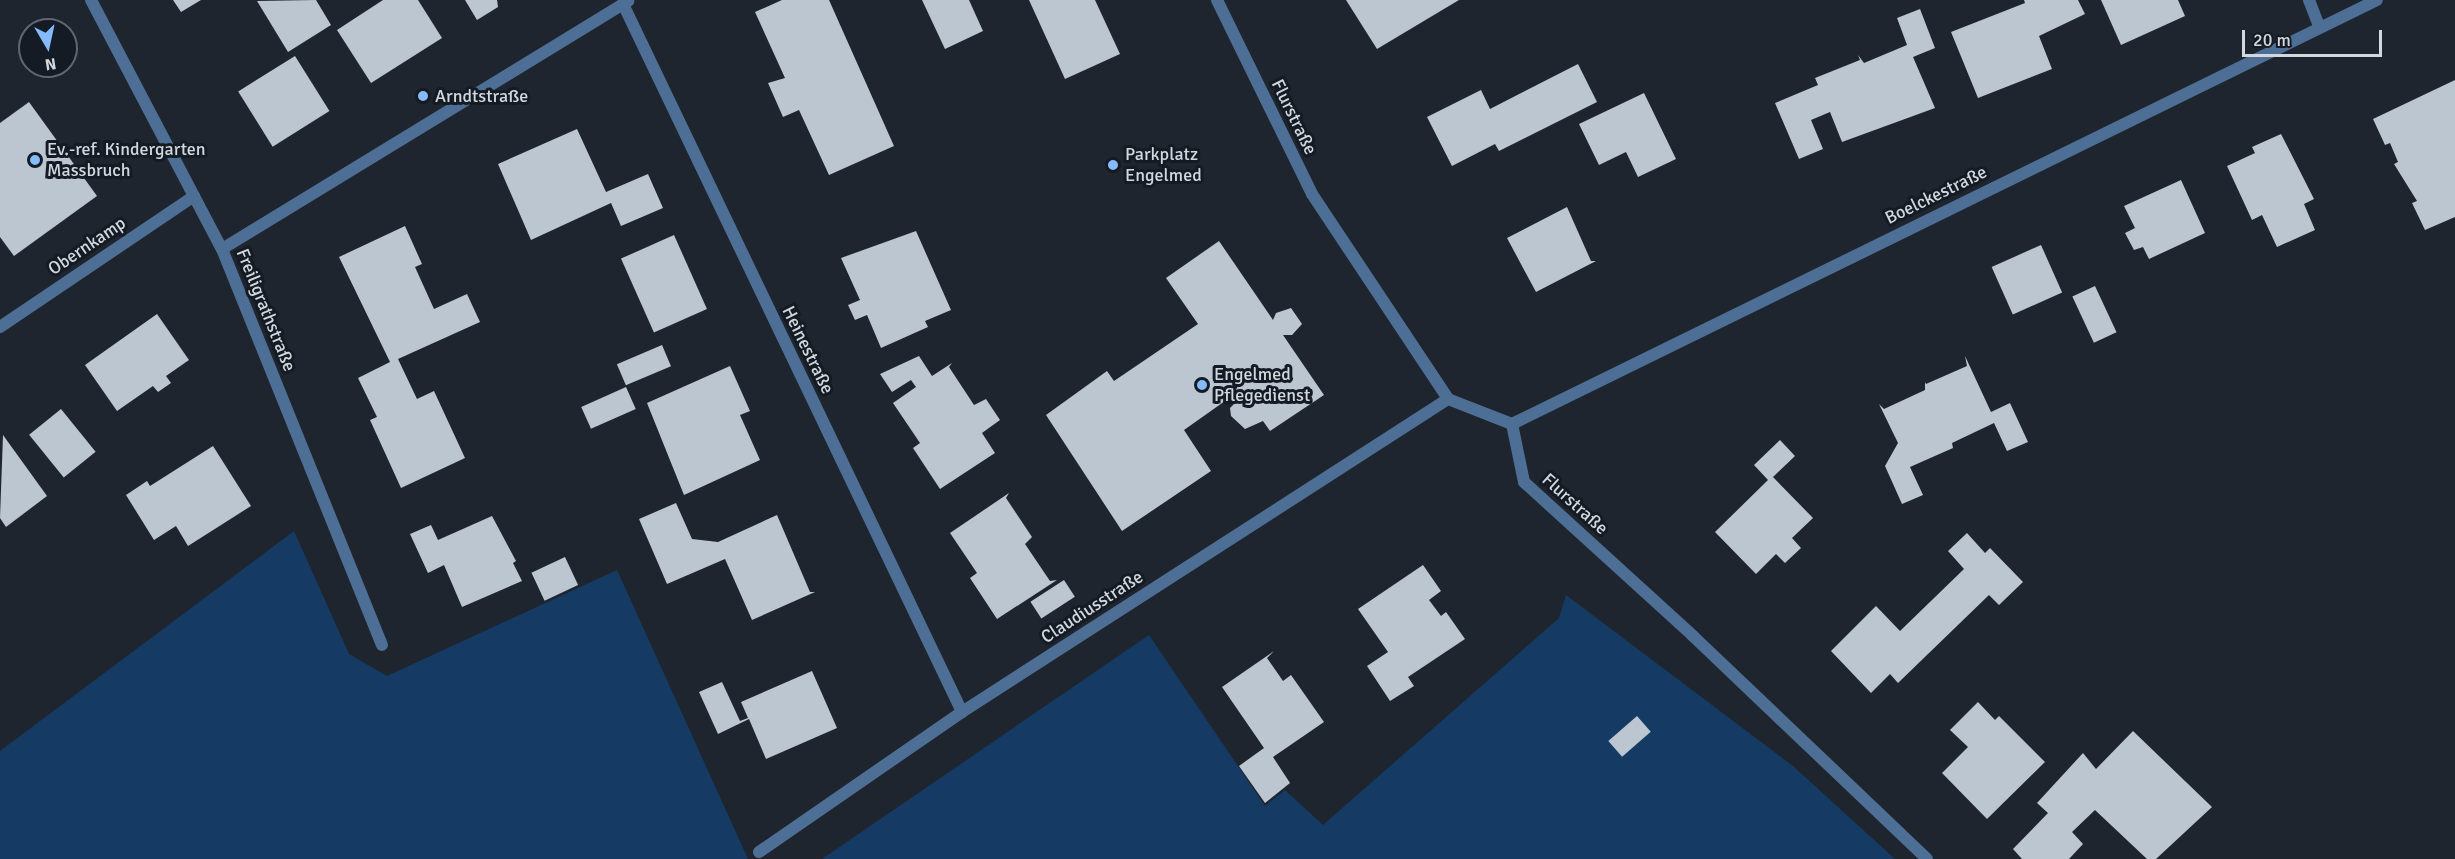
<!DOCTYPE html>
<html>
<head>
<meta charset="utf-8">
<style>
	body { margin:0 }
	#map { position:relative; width:2455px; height:859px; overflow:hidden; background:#1e252e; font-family:Signika,sans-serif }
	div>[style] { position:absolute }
	.green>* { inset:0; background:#153b64 }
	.building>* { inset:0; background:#bcc6d1; transform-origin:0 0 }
	.minor>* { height:12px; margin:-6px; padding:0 6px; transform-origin:6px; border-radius:6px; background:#4e6f95 }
	.dots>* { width:16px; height:16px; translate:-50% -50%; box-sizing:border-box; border:3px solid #141b24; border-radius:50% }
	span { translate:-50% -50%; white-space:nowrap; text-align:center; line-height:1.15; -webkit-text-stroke:6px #141b24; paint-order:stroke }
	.poi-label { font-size:18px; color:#d3d8de }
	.left { translate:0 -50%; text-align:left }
	.street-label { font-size:18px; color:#d3d8de }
	.north { position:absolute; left:18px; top:18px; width:60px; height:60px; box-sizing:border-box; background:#141b24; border:2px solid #60676e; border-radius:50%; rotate:171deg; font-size:16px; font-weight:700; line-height:24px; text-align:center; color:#d3d8de }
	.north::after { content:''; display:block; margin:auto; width:21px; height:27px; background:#85bbfb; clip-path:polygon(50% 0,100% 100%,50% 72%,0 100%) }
	.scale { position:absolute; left:2242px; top:30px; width:140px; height:27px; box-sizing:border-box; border:3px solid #d3d8de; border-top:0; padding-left:8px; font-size:18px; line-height:21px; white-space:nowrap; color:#d3d8de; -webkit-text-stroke:4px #141b24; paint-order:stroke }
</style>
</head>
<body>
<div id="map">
	<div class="green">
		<i style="clip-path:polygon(294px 531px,349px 654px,387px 676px,617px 570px,748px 859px,0 859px,0 751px)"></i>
		<i style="clip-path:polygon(1566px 595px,1793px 766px,1895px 859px,822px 859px,1149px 635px,1265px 806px,1285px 790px,1323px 825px,1559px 618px)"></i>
	</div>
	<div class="building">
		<i style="clip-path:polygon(173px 0,201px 0,181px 12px)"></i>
		<i style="clip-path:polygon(316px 0,331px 25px,288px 52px,257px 1px)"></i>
		<i style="clip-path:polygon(383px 0,418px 0,442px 38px,371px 83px,337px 30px)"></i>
		<i style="clip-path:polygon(465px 0,497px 0,498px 7px,477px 20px)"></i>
		<i style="clip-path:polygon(782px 0,829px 0,894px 146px,829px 175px,799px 110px,783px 117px,768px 83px,785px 78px,755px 12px)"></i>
		<i style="clip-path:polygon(922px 0,969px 0,983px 31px,945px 49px)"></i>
		<i style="clip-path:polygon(1029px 0,1095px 0,1120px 54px,1065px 79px)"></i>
		<i style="clip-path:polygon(1346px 0,1459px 0,1377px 49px)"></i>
		<i style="clip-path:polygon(2024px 0,2078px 0,2085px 14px,2039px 36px,2052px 69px,1978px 98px,1951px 32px,2025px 3px)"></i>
		<i style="clip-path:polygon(2101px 0,2178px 0,2185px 16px,2121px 45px)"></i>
		<i style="clip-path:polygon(1920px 9px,1935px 48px,1913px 57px,1935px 108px,1842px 142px,1830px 112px,1811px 120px,1823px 149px,1799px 159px,1775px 103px,1818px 85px,1815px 78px,1860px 60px,1858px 55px,1864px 63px,1907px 45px,1897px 18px)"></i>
		<i style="left:295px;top:56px;width:65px;height:67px;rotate:58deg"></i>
		<i style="clip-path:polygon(1578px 64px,1597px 102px,1499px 151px,1495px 144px,1452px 166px,1427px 117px,1481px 90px,1490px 109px)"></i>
		<i style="clip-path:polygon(2455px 80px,2455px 217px,2425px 230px,2412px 203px,2417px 201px,2394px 164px,2398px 162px,2390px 143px,2385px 145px,2373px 119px)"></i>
		<i style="clip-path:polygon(1644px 93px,1676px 159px,1638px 177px,1626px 152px,1599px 165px,1579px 124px)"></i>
		<i style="clip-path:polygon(29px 102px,97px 196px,14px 256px,0 237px,0 123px)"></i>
		<i style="clip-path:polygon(577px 129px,606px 192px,648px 174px,663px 208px,621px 226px,611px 203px,531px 240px,498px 164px)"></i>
		<i style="clip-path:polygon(2281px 134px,2314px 199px,2304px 204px,2315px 230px,2277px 247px,2262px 215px,2252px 220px,2227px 166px,2255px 153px,2252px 147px)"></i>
		<i style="clip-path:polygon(2181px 180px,2205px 233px,2149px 259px,2143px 247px,2134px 250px,2125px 233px,2135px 228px,2124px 206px)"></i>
		<i style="clip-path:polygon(1567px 207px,1591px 261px,1596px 261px,1536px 292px,1507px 238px)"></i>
		<i style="clip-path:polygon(405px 226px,422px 264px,415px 267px,434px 309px,467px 294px,480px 322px,398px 359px,417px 399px,434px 391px,465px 458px,401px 488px,370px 420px,377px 417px,358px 378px,390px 362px,339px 257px)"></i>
		<i style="clip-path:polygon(916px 231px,951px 310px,925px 321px,928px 327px,881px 348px,867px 315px,855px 320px,848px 305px,860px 300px,841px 258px)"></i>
		<i style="left:674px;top:235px;width:81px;height:58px;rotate:66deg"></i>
		<i style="clip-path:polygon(1219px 241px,1273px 320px,1276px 313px,1291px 308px,1302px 324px,1292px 335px,1283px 335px,1324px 395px,1270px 431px,1263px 421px,1245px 429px,1231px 416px,1230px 408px,1245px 393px,1242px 389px,1184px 430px,1211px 471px,1122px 531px,1046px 415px,1107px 371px,1114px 381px,1198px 324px,1166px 278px)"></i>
		<i style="left:2041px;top:245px;width:52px;height:54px;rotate:66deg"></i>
		<i style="left:2095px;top:286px;width:51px;height:25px;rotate:65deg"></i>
		<i style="clip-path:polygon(157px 314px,189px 360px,166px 376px,171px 383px,158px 392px,153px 386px,117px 411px,85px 365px)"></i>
		<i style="left:662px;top:345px;width:23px;height:49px;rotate:67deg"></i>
		<i style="clip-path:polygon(919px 356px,932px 376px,952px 363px,949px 367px,974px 405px,986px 399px,1000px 420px,982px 433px,995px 453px,940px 489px,913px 448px,920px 443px,893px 403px,916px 387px,911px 380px,892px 392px,880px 374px)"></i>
		<i style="clip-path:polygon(1965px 356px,1991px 412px,2010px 403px,2028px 442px,2007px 451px,1994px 423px,1952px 443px,1953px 448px,1910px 467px,1923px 495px,1902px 504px,1885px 466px,1898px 443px,1879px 404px,1884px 409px,1925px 390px,1925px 382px,1926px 384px,1967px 366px)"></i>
		<i style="clip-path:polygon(730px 366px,750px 411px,740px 415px,760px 460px,684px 495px,647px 403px)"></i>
		<i style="left:626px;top:387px;width:24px;height:49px;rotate:66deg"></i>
		<i style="left:61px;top:409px;width:55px;height:41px;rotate:51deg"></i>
		<i style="clip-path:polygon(3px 435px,47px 496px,6px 527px,0 518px)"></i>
		<i style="clip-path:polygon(1780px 440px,1795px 456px,1773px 477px,1813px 518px,1792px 538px,1801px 548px,1785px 563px,1776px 554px,1756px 574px,1715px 532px,1768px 480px,1754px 465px)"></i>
		<i style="clip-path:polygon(213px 446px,251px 506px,188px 546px,176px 526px,154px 540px,126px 495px,147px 481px,150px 486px)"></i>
		<i style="clip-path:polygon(1009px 493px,1006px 498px,1032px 537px,1025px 544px,1050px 581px,1057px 580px,997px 619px,970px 578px,977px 573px,950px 533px)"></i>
		<i style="clip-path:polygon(676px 503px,692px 539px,718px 542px,777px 515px,810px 592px,815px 592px,752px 620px,725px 559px,667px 584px,639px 519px)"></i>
		<i style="clip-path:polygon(492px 516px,516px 561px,513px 563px,522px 581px,462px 607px,444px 565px,428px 573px,410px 534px,431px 525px,438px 540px)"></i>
		<i style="clip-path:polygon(1967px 533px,1985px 553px,1990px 548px,2023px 582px,1999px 605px,1989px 595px,1898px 683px,1890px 674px,1871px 693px,1831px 651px,1876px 606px,1900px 631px,1964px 569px,1948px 551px)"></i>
		<i style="left:565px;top:557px;width:31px;height:37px;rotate:65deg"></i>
		<i style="clip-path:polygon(1423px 565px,1441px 591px,1429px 600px,1441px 616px,1446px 612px,1465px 639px,1408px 677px,1414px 686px,1390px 701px,1367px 666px,1388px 652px,1358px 609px)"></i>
		<i style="left:1064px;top:580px;width:20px;height:40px;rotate:57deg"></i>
		<i style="clip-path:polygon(1274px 651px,1267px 658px,1283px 681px,1291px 675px,1324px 722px,1273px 757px,1290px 783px,1265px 803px,1239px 766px,1264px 748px,1222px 687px)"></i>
		<i style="clip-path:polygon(812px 671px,837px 728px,766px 759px,749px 719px,718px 734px,699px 692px,722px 682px,740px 721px,748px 718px,741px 702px)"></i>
		<i style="clip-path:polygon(1978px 702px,1995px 720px,1999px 716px,2045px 762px,1987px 819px,1942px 773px,1968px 747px,1950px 730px)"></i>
		<i style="left:1637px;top:716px;width:21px;height:38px;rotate:49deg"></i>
		<i style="clip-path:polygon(2133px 731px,2212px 807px,2156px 859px,2147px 859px,2095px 810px,2072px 832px,2083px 844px,2069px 859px,2022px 859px,2013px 849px,2048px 813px,2037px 803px,2083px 753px,2096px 769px)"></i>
	</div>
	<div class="minor">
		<i style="left:91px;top:0;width:281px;rotate:62.3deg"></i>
		<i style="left:222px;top:249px;width:427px;rotate:68deg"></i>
		<i style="left:1217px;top:0;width:216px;rotate:63.9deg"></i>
		<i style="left:1312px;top:194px;width:246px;rotate:56.4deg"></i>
		<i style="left:1448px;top:399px;width:69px;rotate:21.3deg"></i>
		<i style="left:2309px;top:0;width:28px;rotate:69deg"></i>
		<i style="left:623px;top:4px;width:785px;rotate:64.41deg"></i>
		<i style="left:222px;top:249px;width:476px;rotate:-31.4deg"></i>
		<i style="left:0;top:327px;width:234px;rotate:-34deg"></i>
		<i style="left:1512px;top:424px;width:963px;rotate:-26.11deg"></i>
		<i style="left:1512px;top:424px;width:59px;rotate:78.3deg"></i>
		<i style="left:1524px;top:482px;width:229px;rotate:42.3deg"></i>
		<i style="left:1693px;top:636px;width:323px;rotate:43.6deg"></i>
		<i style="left:759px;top:852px;width:247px;rotate:-34.6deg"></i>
		<i style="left:962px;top:712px;width:578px;rotate:-32.78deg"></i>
	</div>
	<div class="dots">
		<i style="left:423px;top:96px;background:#85bbfb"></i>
		<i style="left:35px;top:160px;background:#85bbfb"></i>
		<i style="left:1113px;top:165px;background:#85bbfb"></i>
		<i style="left:1202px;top:385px;background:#85bbfb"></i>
	</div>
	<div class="poi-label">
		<span class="left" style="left:435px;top:96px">Arndtstraße</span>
		<span class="left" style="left:47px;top:160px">Ev.-ref. Kindergarten<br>Massbruch</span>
		<span class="left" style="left:1125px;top:165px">Parkplatz<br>Engelmed</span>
		<span class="left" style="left:1214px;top:385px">Engelmed<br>Pflegedienst</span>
	</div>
	<div class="street-label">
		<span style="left:1294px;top:117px;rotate:64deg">Flurstraße</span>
		<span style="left:1936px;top:195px;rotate:-26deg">Boelckestraße</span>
		<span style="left:87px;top:246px;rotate:-34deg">Obernkamp</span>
		<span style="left:266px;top:310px;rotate:68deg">Freiligrathstraße</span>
		<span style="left:808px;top:350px;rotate:64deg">Heinestraße</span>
		<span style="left:1575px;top:504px;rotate:42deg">Flurstraße</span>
		<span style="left:1092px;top:607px;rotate:-33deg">Claudiusstraße</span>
	</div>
	<div class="north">N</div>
	<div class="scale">20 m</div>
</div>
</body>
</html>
